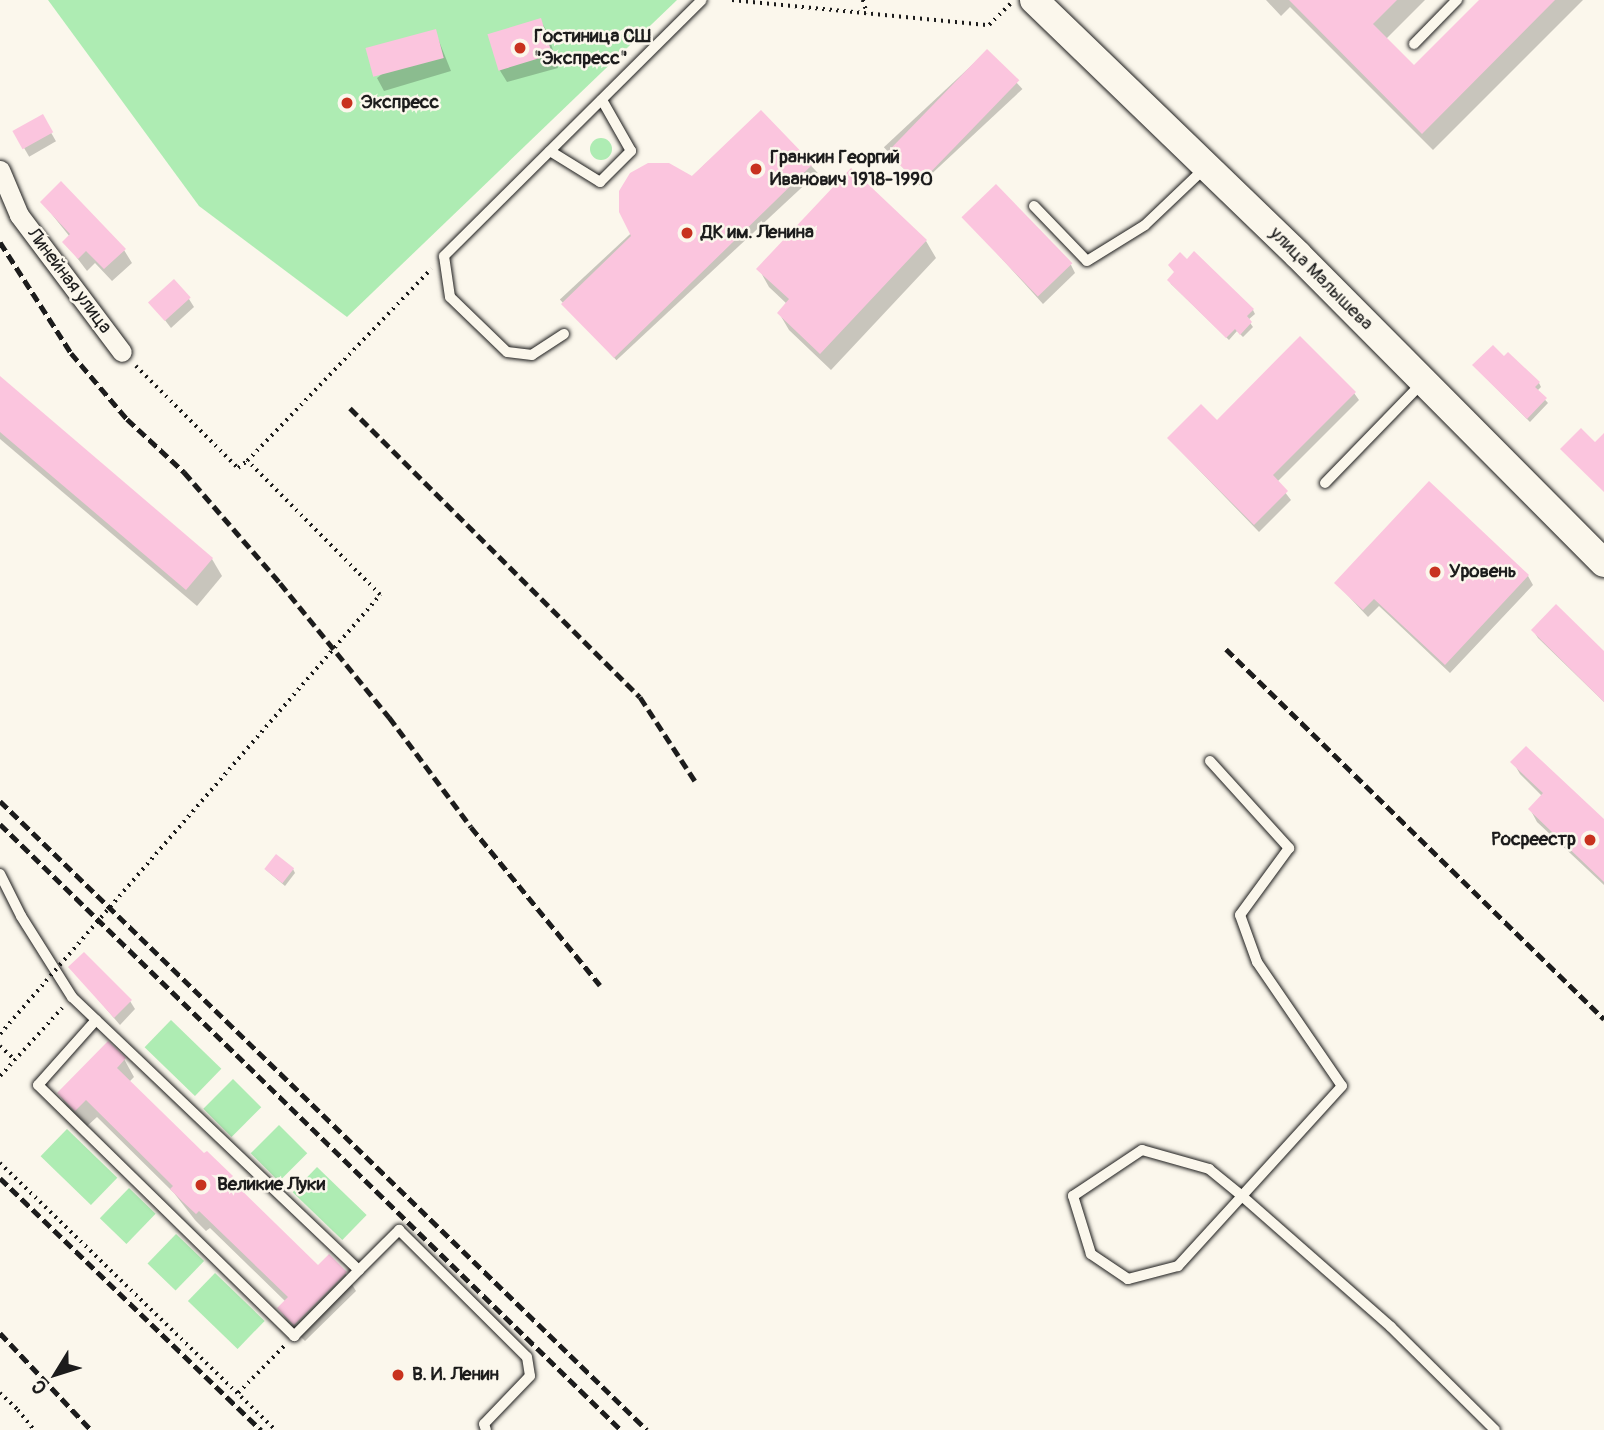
<!DOCTYPE html>
<html>
<head>
<meta charset="utf-8">
<style>
	body { margin:0 }
	#map { position:relative; width:1604px; height:1430px; overflow:hidden; background:#fbf7ec; font-family:Pangolin,sans-serif }
	div>[style] { position:absolute }
	.green>* { inset:0; background:#aeecb3; transform-origin:0 0 }
	.round { border-radius:50% }
	.shadow>* { inset:0; background:#0003; transform-origin:0 0 }
	.building>* { inset:0; background:#fbc5de; transform-origin:0 0 }
	.path>* { height:3.5px; margin-top:-1.75px; transform-origin:0; background:repeating-linear-gradient(90deg,#1c1c1c 0 2px,transparent 0 7px) }
	.roads { filter:drop-shadow(0 0 2px #1c1c1c) drop-shadow(0 0 2px #1c1c1c) }
	.lane>* { height:10px; margin:-5px; padding:0 5px; transform-origin:5px; border-radius:5px; background:#fbf7ec }
	.street>* { height:19px; margin:-9.5px; padding:0 9.5px; transform-origin:9.5px; border-radius:9.5px; background:#fbf7ec }
	.secondary>* { height:28px; margin:-14px; padding:0 14px; transform-origin:14px; border-radius:14px; background:#fbf7ec }
	.rail>* { height:5px; margin-top:-2.5px; transform-origin:0; background:repeating-linear-gradient(90deg,#1c1c1c 0 10px,transparent 0 15px) }
	.path-bridge>* { height:3.5px; margin-top:-1.75px; transform-origin:0; background:repeating-linear-gradient(90deg,#1c1c1c 0 2px,transparent 0 7px) }
	.dots>* { width:19px; height:19px; translate:-50% -50%; box-sizing:border-box; border:4px solid #fbf7ec; border-radius:50% }
	span { translate:-50% -50%; white-space:nowrap; text-align:center; line-height:1.15; -webkit-text-stroke:5px #fbf7ec; paint-order:stroke }
	.poi-label { font-size:19px; color:#1c1c1c; font-weight:700 }
	.left { translate:0 -50%; text-align:left }
	.right { translate:-100% -50%; text-align:right }
	.street-label { font-size:19px; color:#1c1c1c }
	.north { position:absolute; left:21px; top:1339px; width:70px; height:70px; -webkit-text-stroke:5px #fbf7ec; paint-order:stroke; rotate:232deg; font-size:19px; font-weight:700; line-height:28px; text-align:center; color:#1c1c1c }
	.north::after { content:''; display:block; margin:auto; width:24px; height:32px; background:#1c1c1c; clip-path:polygon(50% 0,100% 100%,50% 72%,0 100%) }
</style>
</head>
<body>
<div id="map">
	<div class="green">
		<i style="clip-path:polygon(48px 0,677px 0,347px 317px,199px 206px)"></i>
		<i class="round" style="left:590px;top:138px;width:22px;height:22px"></i>
		<i style="left:171px;top:1020px;width:70px;height:38px;rotate:44deg"></i>
		<i style="left:233px;top:1079px;width:40px;height:42px;rotate:45deg"></i>
		<i style="left:279px;top:1125px;width:40px;height:40px;rotate:45deg"></i>
		<i style="left:67px;top:1129px;width:70px;height:38px;rotate:44deg"></i>
		<i style="left:317px;top:1167px;width:69px;height:35px;rotate:44deg"></i>
		<i style="left:129px;top:1188px;width:37px;height:42px;rotate:44deg"></i>
		<i style="left:176px;top:1234px;width:39px;height:41px;rotate:44deg"></i>
		<i style="left:215px;top:1273px;width:69px;height:39px;rotate:44deg"></i>
	</div>
	<div class="shadow">
		<i style="clip-path:polygon(1266px 0,1425px 0,1386px 39px,1414px 67px,1482px 0,1583px 0,1433px 150px,1290px 7px,1281px 16px)"></i>
		<i style="clip-path:polygon(540px 20px,548px 33px,558px 68px,507px 82px,499px 69px)"></i>
		<i style="clip-path:polygon(435px 31px,451px 71px,384px 91px,377px 78px)"></i>
		<i style="left:987px;top:51px;width:52px;height:141px;rotate:47deg"></i>
		<i style="left:761px;top:112px;width:83px;height:275px;rotate:47deg"></i>
		<i style="left:42px;top:117px;width:28px;height:31px;rotate:60deg"></i>
		<i style="clip-path:polygon(42px 202px,124px 250px,132px 263px,112px 281px,95px 263px,87px 271px,65px 242px,70px 237px)"></i>
		<i style="clip-path:polygon(964px 217px,1071px 265px,1075px 273px,1043px 304px)"></i>
		<i style="clip-path:polygon(926px 241px,936px 258px,831px 370px,789px 330px,779px 313px,787px 304px,769px 287px,759px 269px)"></i>
		<i style="clip-path:polygon(1187px 261px,1253px 310px,1255px 314px,1248px 320px,1253px 327px,1243px 337px,1237px 331px,1229px 340px,1171px 284px,1169px 280px)"></i>
		<i style="clip-path:polygon(189px 299px,194px 307px,171px 328px,151px 302px)"></i>
		<i style="clip-path:polygon(1474px 366px,1539px 383px,1541px 387px,1537px 391px,1548px 403px,1530px 422px)"></i>
		<i style="clip-path:polygon(0 379px,212px 559px,222px 576px,197px 606px,0 439px)"></i>
		<i style="clip-path:polygon(1354px 393px,1359px 400px,1277px 482px,1291px 500px,1259px 532px,1169px 439px,1217px 422px)"></i>
		<i style="clip-path:polygon(1528px 576px,1533px 585px,1450px 673px,1379px 606px,1368px 617px,1336px 583px)"></i>
		<i style="clip-path:polygon(1533px 630px,1604px 653px,1604px 702px,1538px 638px)"></i>
		<i style="clip-path:polygon(1513px 762px,1604px 822px,1604px 885px,1537px 822px,1530px 809px,1542px 796px,1520px 774px)"></i>
		<i style="clip-path:polygon(293px 869px,295px 873px,285px 886px,266px 870px)"></i>
		<i style="clip-path:polygon(71px 968px,130px 1001px,135px 1009px,120px 1025px)"></i>
		<i style="clip-path:polygon(124px 1059px,134px 1077px,129px 1082px,204px 1156px,231px 1177px,238px 1189px,318px 1267px,345px 1273px,356px 1291px,305px 1341px,290px 1326px,279px 1308px,286px 1302px,210px 1228px,206px 1231px,195px 1220px,174px 1193px,97px 1117px,86px 1127px,70px 1111px,59px 1094px)"></i>
	</div>
	<div class="building">
		<i style="clip-path:polygon(1289px 0,1397px 0,1373px 24px,1414px 65px,1479px 0,1555px 0,1422px 134px)"></i>
		<i style="left:541px;top:18px;width:38px;height:56px;rotate:73deg"></i>
		<i style="left:436px;top:29px;width:30px;height:73px;rotate:75deg"></i>
		<i style="left:987px;top:49px;width:45px;height:144px;rotate:44deg"></i>
		<i style="clip-path:polygon(761px 110px,813px 164px,614px 358px,561px 304px,631px 236px,619px 212px,619px 191px,630px 173px,648px 163px,669px 163px,692px 176px)"></i>
		<i style="left:43px;top:114px;width:21px;height:35px;rotate:61deg"></i>
		<i style="clip-path:polygon(851px 168px,927px 240px,820px 354px,777px 313px,789px 299px,756px 269px)"></i>
		<i style="clip-path:polygon(61px 181px,126px 249px,104px 269px,86px 251px,78px 259px,62px 242px,70px 234px,40px 202px)"></i>
		<i style="left:996px;top:184px;width:110px;height:48px;rotate:46deg"></i>
		<i style="clip-path:polygon(1194px 251px,1254px 309px,1247px 316px,1252px 322px,1240px 335px,1235px 329px,1226px 338px,1167px 280px,1174px 272px,1168px 265px,1180px 252px,1187px 259px)"></i>
		<i style="left:174px;top:279px;width:25px;height:35px;rotate:48deg"></i>
		<i style="clip-path:polygon(1300px 336px,1356px 392px,1273px 475px,1288px 491px,1254px 525px,1167px 438px,1201px 404px,1217px 420px)"></i>
		<i style="clip-path:polygon(1493px 345px,1504px 356px,1508px 352px,1540px 382px,1535px 387px,1547px 398px,1527px 419px,1472px 365px)"></i>
		<i style="clip-path:polygon(0 376px,213px 558px,186px 590px,0 432px)"></i>
		<i style="clip-path:polygon(1581px 428px,1595px 442px,1604px 433px,1604px 492px,1560px 449px)"></i>
		<i style="clip-path:polygon(1429px 481px,1529px 575px,1445px 665px,1374px 599px,1363px 610px,1334px 583px)"></i>
		<i style="clip-path:polygon(1556px 604px,1604px 651px,1604px 702px,1531px 630px)"></i>
		<i style="clip-path:polygon(1526px 746px,1604px 819px,1604px 882px,1528px 809px,1543px 793px,1510px 762px)"></i>
		<i style="left:276px;top:854px;width:23px;height:19px;rotate:38deg"></i>
		<i style="clip-path:polygon(84px 952px,132px 1000px,114px 1018px,68px 967px)"></i>
		<i style="clip-path:polygon(108px 1041px,126px 1058px,117px 1068px,204px 1153px,207px 1151px,233px 1176px,230px 1179px,318px 1265px,329px 1254px,347px 1272px,294px 1325px,277px 1308px,288px 1297px,199px 1211px,196px 1214px,183px 1202px,170px 1189px,173px 1186px,86px 1100px,75px 1111px,57px 1093px)"></i>
	</div>
	<div class="path">
		<i style="left:732px;top:0;width:258px;rotate:5.6deg"></i>
		<i style="left:989px;top:25px;width:30px;rotate:-45deg"></i>
		<i style="left:863px;top:0;width:14px;rotate:73deg"></i>
		<i style="left:136px;top:366px;width:144px;rotate:45deg"></i>
		<i style="left:238px;top:468px;width:11px;rotate:-38deg"></i>
		<i style="left:356px;top:571px;width:155px;rotate:-134.7deg"></i>
		<i style="left:247px;top:461px;width:266px;rotate:-46.2deg"></i>
		<i style="left:0;top:1046px;width:21px;rotate:43deg"></i>
		<i style="left:0;top:1076px;width:92px;rotate:-47.6deg"></i>
		<i style="left:0;top:1163px;width:384px;rotate:44.1deg"></i>
		<i style="left:0;top:1393px;width:25px;rotate:43deg"></i>
		<i style="left:18px;top:1410px;width:26px;rotate:51deg"></i>
		<i style="left:238px;top:1393px;width:67px;rotate:-45.6deg"></i>
	</div>
	<div class="roads">
		<div class="lane">
			<i style="left:1414px;top:44px;width:62px;rotate:-45.7deg"></i>
			<i style="left:550px;top:151px;width:59px;rotate:31.8deg"></i>
			<i style="left:600px;top:182px;width:44px;rotate:-45deg"></i>
			<i style="left:631px;top:151px;width:59px;rotate:-119.6deg"></i>
			<i style="left:1034px;top:206px;width:76px;rotate:46.1deg"></i>
			<i style="left:1087px;top:261px;width:68px;rotate:-31.8deg"></i>
			<i style="left:1145px;top:225px;width:84px;rotate:-43.6deg"></i>
			<i style="left:564px;top:334px;width:38px;rotate:147deg"></i>
			<i style="left:532px;top:355px;width:25px;rotate:-173deg"></i>
			<i style="left:507px;top:352px;width:79px;rotate:-136deg"></i>
			<i style="left:450px;top:297px;width:41px;rotate:-98.3deg"></i>
			<i style="left:444px;top:256px;width:363px;rotate:-44.8deg"></i>
			<i style="left:1325px;top:483px;width:138px;rotate:-45.9deg"></i>
			<i style="left:1210px;top:761px;width:118px;rotate:47.8deg"></i>
			<i style="left:1289px;top:848px;width:83px;rotate:126.2deg"></i>
			<i style="left:1240px;top:915px;width:50px;rotate:70.1deg"></i>
			<i style="left:1257px;top:962px;width:150px;rotate:55.6deg"></i>
			<i style="left:1342px;top:1086px;width:149px;rotate:132.3deg"></i>
			<i style="left:1242px;top:1196px;width:95px;rotate:132.4deg"></i>
			<i style="left:1178px;top:1266px;width:52px;rotate:165.4deg"></i>
			<i style="left:1128px;top:1279px;width:45px;rotate:-146deg"></i>
			<i style="left:1091px;top:1254px;width:61px;rotate:-107.2deg"></i>
			<i style="left:1073px;top:1196px;width:83px;rotate:-33.7deg"></i>
			<i style="left:1142px;top:1150px;width:70px;rotate:15.8deg"></i>
			<i style="left:1209px;top:1169px;width:43px;rotate:39.3deg"></i>
			<i style="left:1242px;top:1196px;width:198px;rotate:41.3deg"></i>
			<i style="left:1391px;top:1327px;width:146px;rotate:44.7deg"></i>
			<i style="left:0;top:874px;width:47px;rotate:63.4deg"></i>
			<i style="left:21px;top:916px;width:96px;rotate:57.8deg"></i>
			<i style="left:72px;top:997px;width:396px;rotate:43.6deg"></i>
			<i style="left:359px;top:1270px;width:57px;rotate:-45deg"></i>
			<i style="left:399px;top:1230px;width:180px;rotate:44.8deg"></i>
			<i style="left:527px;top:1357px;width:19px;rotate:81deg"></i>
			<i style="left:530px;top:1376px;width:66px;rotate:133.8deg"></i>
			<i style="left:484px;top:1424px;width:6px;rotate:72deg"></i>
			<i style="left:96px;top:1020px;width:87px;rotate:131.7deg"></i>
			<i style="left:38px;top:1085px;width:359px;rotate:44.4deg"></i>
			<i style="left:294px;top:1336px;width:93px;rotate:-45.4deg"></i>
		</div>
		<div class="street">
			<i style="left:0;top:170px;width:49px;rotate:67.1deg"></i>
			<i style="left:19px;top:215px;width:171px;rotate:53.1deg"></i>
		</div>
		<div class="secondary">
			<i style="left:1034px;top:0;width:367px;rotate:44deg"></i>
			<i style="left:1298px;top:255px;width:434px;rotate:45.2deg"></i>
		</div>
	</div>
	<div class="rail">
		<i style="left:0;top:242px;width:132px;rotate:57.4deg"></i>
		<i style="left:71px;top:353px;width:87px;rotate:49.7deg"></i>
		<i style="left:127px;top:419px;width:78px;rotate:42.9deg"></i>
		<i style="left:184px;top:472px;width:147px;rotate:49.1deg"></i>
		<i style="left:280px;top:583px;width:173px;rotate:50.9deg"></i>
		<i style="left:389px;top:717px;width:137px;rotate:53.3deg"></i>
		<i style="left:471px;top:827px;width:204px;rotate:50.8deg"></i>
		<i style="left:350px;top:408px;width:409px;rotate:44.9deg"></i>
		<i style="left:640px;top:697px;width:100px;rotate:56.8deg"></i>
		<i style="left:1226px;top:649px;width:529px;rotate:44.39deg"></i>
		<i style="left:0;top:801px;width:902px;rotate:44.19deg"></i>
		<i style="left:0;top:824px;width:868px;rotate:44.3deg"></i>
		<i style="left:0;top:1178px;width:363px;rotate:44deg"></i>
		<i style="left:0;top:1333px;width:133px;rotate:46.8deg"></i>
	</div>
	<div class="path-bridge">
		<i style="left:0;top:1034px;width:581px;rotate:-49.12deg"></i>
		<i style="left:380px;top:595px;width:34px;rotate:-135deg"></i>
	</div>
	<div class="dots">
		<i style="left:520px;top:48px;background:#c8321e"></i>
		<i style="left:347px;top:103px;background:#c8321e"></i>
		<i style="left:756px;top:169px;background:#c8321e"></i>
		<i style="left:687px;top:233px;background:#c8321e"></i>
		<i style="left:1435px;top:572px;background:#c8321e"></i>
		<i style="left:1590px;top:840px;background:#c8321e"></i>
		<i style="left:201px;top:1185px;background:#c8321e"></i>
		<i style="left:398px;top:1375px;background:#c8321e"></i>
	</div>
	<div class="poi-label">
		<span class="left" style="left:534px;top:48px">Гостиница СШ<br>"Экспресс"</span>
		<span class="left" style="left:361px;top:103px">Экспресс</span>
		<span class="left" style="left:770px;top:169px">Гранкин Георгий<br>Иванович 1918-1990</span>
		<span class="left" style="left:701px;top:233px">ДК им. Ленина</span>
		<span class="left" style="left:1449px;top:572px">Уровень</span>
		<span class="right" style="left:1576px;top:840px">Росреестр</span>
		<span class="left" style="left:217px;top:1185px">Великие Луки</span>
		<span class="left" style="left:412px;top:1375px">В. И. Ленин</span>
	</div>
	<div class="street-label">
		<span style="left:1321px;top:279px;rotate:45deg">улица Малышева</span>
		<span style="left:69px;top:281px;rotate:53deg">Линейная улица</span>
	</div>
	<div class="north">С</div>
</div>
</body>
</html>
